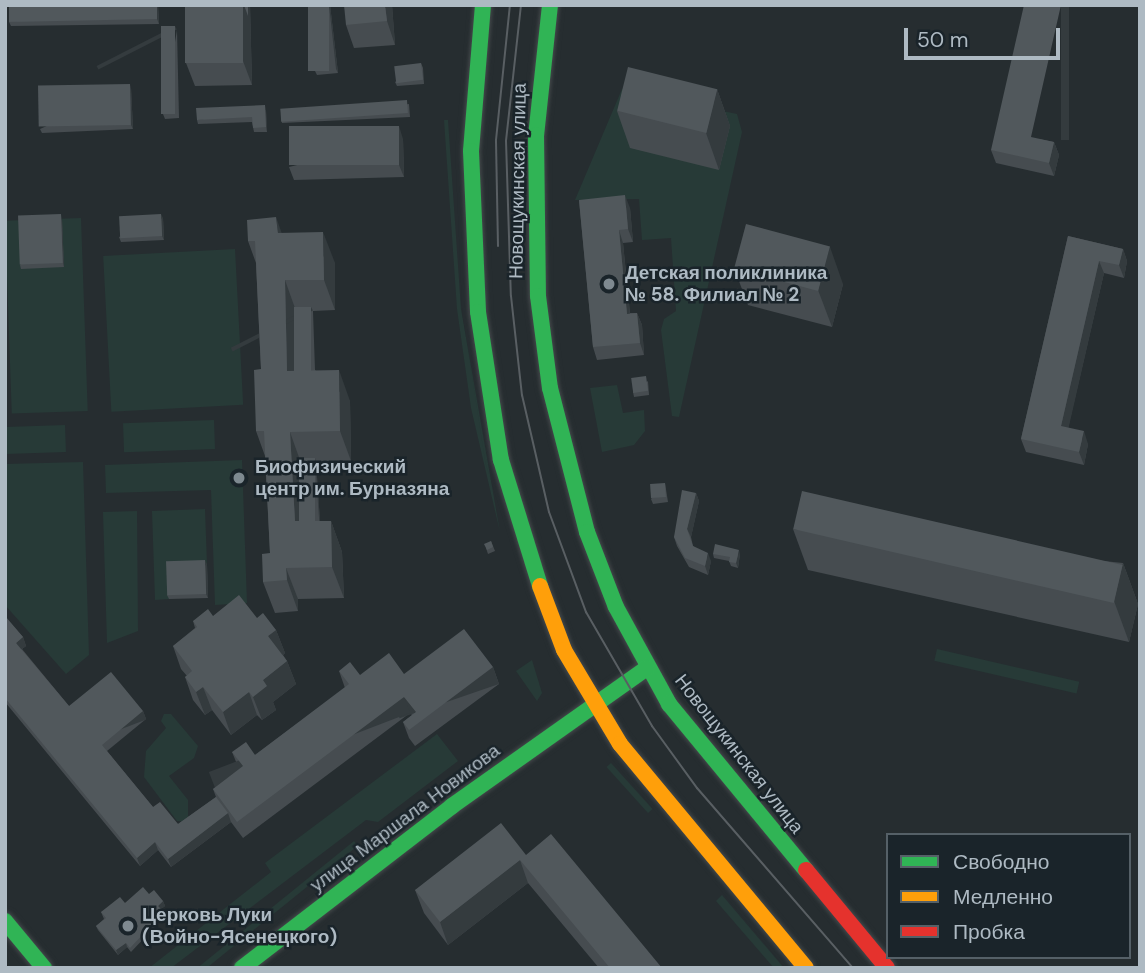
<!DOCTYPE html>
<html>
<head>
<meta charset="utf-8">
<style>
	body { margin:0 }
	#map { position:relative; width:1145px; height:973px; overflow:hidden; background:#262d30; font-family:"DM Sans",sans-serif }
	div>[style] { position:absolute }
	.green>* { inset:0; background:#273a37; transform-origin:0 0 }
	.roads { filter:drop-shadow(0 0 2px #44494b) drop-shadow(0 0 2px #44494b) }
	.fast>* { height:16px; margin:-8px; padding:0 8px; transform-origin:8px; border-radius:8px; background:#30b455 }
	.slow>* { height:16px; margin:-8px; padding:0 8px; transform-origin:8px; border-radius:8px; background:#ff9f0a }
	.jam>* { height:16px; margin:-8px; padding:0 8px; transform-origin:8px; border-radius:8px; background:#e5322d }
	.tram>* { height:2px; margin:-1px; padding:0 1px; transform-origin:1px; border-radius:1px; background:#595f63 }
	.wall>* { inset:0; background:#464c50 }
	.shaded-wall>* { inset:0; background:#343b3e; transform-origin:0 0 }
	.building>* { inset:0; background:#51585c; transform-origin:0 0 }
	.dots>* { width:19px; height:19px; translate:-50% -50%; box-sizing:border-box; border:4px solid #1a242a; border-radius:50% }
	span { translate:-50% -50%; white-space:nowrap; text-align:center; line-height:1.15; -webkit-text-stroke:5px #1a242a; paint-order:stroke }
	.street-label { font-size:19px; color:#aebac3 }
	.poi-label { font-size:19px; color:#aebac3; font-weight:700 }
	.left { translate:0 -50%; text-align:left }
	.frame { position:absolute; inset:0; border:7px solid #aebac3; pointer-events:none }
	.legend { position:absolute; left:886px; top:833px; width:245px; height:126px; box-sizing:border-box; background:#1a242a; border:2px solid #556067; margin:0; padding:9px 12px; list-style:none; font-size:21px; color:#aebac3 }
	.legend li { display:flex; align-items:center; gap:14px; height:35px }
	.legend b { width:35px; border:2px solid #556067 }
	.scale { position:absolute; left:904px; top:28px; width:156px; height:32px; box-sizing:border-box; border:4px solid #aebac3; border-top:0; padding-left:9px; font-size:21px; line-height:24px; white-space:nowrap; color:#aebac3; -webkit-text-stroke:5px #1a242a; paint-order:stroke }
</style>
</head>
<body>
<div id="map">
	<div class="green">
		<i style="clip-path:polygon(622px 89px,676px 101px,691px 116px,694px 105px,737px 114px,742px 132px,679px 417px,672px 416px,661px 330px,664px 319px,676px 311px,671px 238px,642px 240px,639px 199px,575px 200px)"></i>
		<i style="clip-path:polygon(444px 120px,448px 120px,461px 309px,500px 532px,471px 408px,457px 309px)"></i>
		<i style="left:81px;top:218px;width:193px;height:76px;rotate:88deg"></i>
		<i style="left:235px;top:249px;width:156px;height:132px;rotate:87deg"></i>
		<i style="clip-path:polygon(617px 385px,623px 413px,644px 410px,645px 431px,634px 445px,602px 452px,590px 388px)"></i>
		<i style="left:214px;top:420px;width:29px;height:91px;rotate:88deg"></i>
		<i style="left:65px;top:425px;width:27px;height:60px;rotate:88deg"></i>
		<i style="clip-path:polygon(242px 460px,247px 603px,215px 605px,211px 490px,106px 493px,105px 465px)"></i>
		<i style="clip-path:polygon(83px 462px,89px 655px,66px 674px,5px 605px,5px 464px)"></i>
		<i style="clip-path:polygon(205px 509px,207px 564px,168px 565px,169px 599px,155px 600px,152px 511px)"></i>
		<i style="clip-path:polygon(137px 511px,138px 631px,107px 643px,103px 512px)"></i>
		<i style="left:937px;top:649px;width:146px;height:12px;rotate:13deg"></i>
		<i style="clip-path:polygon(532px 660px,542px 693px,537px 701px,516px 671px)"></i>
		<i style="clip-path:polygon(164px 714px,171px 714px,198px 746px,194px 758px,169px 776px,188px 800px,188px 822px,177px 821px,144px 777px,146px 751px,166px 728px,161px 721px)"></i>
		<i style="clip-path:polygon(437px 734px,458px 761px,378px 822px,366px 820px,171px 968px,149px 968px,271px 872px,265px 863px)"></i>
		<i style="left:611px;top:763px;width:62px;height:6px;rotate:48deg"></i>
		<i style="left:354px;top:841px;width:6px;height:208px;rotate:51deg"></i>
		<i style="clip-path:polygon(722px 895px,784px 968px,774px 968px,716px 901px)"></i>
	</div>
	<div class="roads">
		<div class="fast">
			<i style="left:483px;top:5px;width:146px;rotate:94.7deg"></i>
			<i style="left:471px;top:151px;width:161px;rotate:87.5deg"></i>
			<i style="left:478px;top:312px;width:150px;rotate:81.2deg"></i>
			<i style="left:501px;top:460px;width:132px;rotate:72.8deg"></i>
			<i style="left:550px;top:5px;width:131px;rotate:96.1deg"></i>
			<i style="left:536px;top:135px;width:161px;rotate:89.3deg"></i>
			<i style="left:538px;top:296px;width:93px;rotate:82.6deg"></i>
			<i style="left:550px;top:388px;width:149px;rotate:75.6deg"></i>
			<i style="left:587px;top:532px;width:80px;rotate:68.9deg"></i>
			<i style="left:616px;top:607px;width:111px;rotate:61.3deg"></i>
			<i style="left:669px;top:704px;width:215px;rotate:50.5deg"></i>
			<i style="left:5px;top:921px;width:61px;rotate:50.3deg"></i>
			<i style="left:242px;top:968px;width:265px;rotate:-37.6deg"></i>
			<i style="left:452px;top:806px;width:239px;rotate:-35.3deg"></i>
		</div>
		<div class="slow">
			<i style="left:540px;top:586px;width:68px;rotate:69.4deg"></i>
			<i style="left:564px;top:650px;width:109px;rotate:59.2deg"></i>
			<i style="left:620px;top:744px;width:291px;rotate:50.3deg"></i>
		</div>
		<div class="jam">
			<i style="left:806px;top:870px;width:127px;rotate:50.4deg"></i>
		</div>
	</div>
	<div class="tram">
		<i style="left:521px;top:5px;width:137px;rotate:96.3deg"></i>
		<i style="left:506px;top:141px;width:155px;rotate:88.2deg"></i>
		<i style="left:511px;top:296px;width:100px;rotate:83.7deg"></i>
		<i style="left:522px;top:395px;width:120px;rotate:77deg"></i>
		<i style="left:549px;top:512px;width:107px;rotate:69.7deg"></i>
		<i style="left:586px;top:612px;width:132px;rotate:59.9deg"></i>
		<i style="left:652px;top:726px;width:77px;rotate:54deg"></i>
		<i style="left:697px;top:788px;width:238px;rotate:49.1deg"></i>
		<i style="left:498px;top:246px;width:106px;rotate:-91.1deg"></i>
		<i style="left:496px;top:140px;width:136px;rotate:-84.1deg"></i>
	</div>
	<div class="wall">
		<i style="clip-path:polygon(158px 5px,159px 24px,11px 26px,9px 22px)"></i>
		<i style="clip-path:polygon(185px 5px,250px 5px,252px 85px,195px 86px,186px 63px)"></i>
		<i style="clip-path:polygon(330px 5px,338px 73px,317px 75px,315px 71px)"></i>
		<i style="clip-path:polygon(392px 5px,395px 45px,354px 48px,346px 25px)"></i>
		<i style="clip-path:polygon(177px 30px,179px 118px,165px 119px,163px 114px)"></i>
		<i style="clip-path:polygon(421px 63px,423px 68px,424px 84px,397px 86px,395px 82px)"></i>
		<i style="clip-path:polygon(131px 88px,133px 129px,42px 133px,40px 129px)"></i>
		<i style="clip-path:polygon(717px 89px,730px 126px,719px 170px,630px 148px,617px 111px)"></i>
		<i style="clip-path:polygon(409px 104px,410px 117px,282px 123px,281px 118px)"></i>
		<i style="clip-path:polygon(266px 110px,267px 132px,254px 132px,252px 122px,198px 124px,197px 120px)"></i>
		<i style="clip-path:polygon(403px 139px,404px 177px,294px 180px,289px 167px)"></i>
		<i style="clip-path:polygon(1039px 139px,1054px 142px,1059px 155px,1054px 176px,996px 163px,991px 150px)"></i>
		<i style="clip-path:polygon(579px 200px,630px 208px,633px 242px,623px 243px,630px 313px,637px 313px,642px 325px,644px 355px,597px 360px,593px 347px)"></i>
		<i style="clip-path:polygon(163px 218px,164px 240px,121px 242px,119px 237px)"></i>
		<i style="clip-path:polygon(62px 219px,64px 267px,21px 269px,20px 265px)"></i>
		<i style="clip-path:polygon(282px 233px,335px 263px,335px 310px,313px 311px,315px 370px,350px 401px,351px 461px,316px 462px,320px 521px,331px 521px,342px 552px,344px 598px,298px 599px,298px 611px,275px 613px,263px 582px,270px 553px,265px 456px,256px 431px,261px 369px,256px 263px,248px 241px)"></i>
		<i style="clip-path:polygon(1068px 236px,1123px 249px,1127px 261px,1124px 278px,1104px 273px,1068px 428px,1088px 444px,1084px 465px,1026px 452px,1021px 439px)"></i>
		<i style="clip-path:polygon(734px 268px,843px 284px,832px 327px,748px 305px)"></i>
		<i style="clip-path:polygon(648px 381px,649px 395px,634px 397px,633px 392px)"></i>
		<i style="clip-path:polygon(665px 483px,668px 502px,653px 504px,651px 499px)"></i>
		<i style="clip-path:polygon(696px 493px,699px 501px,691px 537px,693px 546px,711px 561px,708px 575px,689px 567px,677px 546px,674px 537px)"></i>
		<i style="clip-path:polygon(793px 529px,1123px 563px,1138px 604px,1129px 642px,808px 570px)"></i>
		<i style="clip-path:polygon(491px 541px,495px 551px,488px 554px,486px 548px)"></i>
		<i style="clip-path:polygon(713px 554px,740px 554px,738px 568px,731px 566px,729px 561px,714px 558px)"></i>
		<i style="clip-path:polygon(207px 564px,208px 598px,169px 599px,167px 595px)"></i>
		<i style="clip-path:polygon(213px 616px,257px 618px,276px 630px,285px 653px,283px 655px,287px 661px,296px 684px,273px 702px,276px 710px,262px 720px,257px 715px,231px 735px,212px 710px,205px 715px,193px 700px,185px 677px,187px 676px,181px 669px,173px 646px,195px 628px,193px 621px)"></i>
		<i style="clip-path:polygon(5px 617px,23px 637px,26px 646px,22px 649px,69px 706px,143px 711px,146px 719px,107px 751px,153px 807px,178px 824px,216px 797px,213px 789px,239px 769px,232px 752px,255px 755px,345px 688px,339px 671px,360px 675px,404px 674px,493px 667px,499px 684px,415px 746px,409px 738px,403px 722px,412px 715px,410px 713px,243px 838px,231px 822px,171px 867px,158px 850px,140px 866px,5px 702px)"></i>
		<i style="clip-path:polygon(526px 855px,662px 968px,599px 968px,528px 883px,448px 945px,424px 913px,415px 890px)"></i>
		<i style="clip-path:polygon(149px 894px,163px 901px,165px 906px,161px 909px,165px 916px,131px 952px,127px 947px,118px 955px,98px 930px,96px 926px,104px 919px,101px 912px)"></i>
	</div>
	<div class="shaded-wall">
		<i style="clip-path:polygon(157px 5px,158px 5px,159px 24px,157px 19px)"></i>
		<i style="clip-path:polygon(243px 5px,250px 5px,252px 85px,243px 61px)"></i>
		<i style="clip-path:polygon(329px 5px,330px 5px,338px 73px,336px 69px)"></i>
		<i style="clip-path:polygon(385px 5px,392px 5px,395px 45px,387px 21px)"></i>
		<i style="left:1061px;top:5px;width:8px;height:135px"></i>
		<i style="left:175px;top:26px;width:4px;height:88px;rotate:63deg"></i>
		<i style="clip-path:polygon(130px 84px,131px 88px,133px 129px,131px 125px)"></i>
		<i style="clip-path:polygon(717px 89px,730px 126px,719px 170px,706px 133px)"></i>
		<i style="clip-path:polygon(265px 105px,266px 110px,267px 132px,266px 127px)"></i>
		<i style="clip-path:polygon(399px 126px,403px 139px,404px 177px,399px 165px)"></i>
		<i style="clip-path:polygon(1054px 142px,1059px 155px,1054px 176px,1049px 163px)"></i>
		<i style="clip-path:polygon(625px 195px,630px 208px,633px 242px,628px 229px)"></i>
		<i style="clip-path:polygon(61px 214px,62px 219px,64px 267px,63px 263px)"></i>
		<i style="clip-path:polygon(161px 214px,163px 218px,164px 240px,162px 236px)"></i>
		<i style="clip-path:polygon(276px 217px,287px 248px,278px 233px)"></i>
		<i style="clip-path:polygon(619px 230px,623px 243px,631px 326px,627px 314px)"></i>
		<i style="clip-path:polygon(323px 232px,335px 263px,335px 310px,324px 280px)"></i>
		<i style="clip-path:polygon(830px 247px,843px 284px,832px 327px,818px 290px)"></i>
		<i style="clip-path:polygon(1123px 249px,1127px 261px,1124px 278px,1119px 265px)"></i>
		<i style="clip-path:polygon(1099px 261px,1104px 273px,1066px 439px,1061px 426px)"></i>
		<i style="clip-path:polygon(285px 280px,296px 311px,298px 398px,287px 371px)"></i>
		<i style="left:311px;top:307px;width:4px;height:90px;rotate:63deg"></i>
		<i style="clip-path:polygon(637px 313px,642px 325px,644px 355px,640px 343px)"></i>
		<i style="clip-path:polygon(339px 370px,350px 401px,351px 461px,340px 431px)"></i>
		<i style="clip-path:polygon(1084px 431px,1088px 444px,1084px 465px,1079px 452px)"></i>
		<i style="clip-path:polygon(290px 432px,301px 463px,305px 547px,295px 521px)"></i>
		<i style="clip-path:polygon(315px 458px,316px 462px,322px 552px,321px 547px)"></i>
		<i style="clip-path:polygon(696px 493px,699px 501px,691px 537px,687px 529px)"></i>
		<i style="clip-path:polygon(331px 521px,342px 552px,344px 598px,332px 567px)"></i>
		<i style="clip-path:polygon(739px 550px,740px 554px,738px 568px,736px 563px)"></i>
		<i style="clip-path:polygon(708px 553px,711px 561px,708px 575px,705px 566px)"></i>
		<i style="clip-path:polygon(205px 560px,207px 564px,208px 598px,206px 594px)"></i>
		<i style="clip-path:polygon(1123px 563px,1138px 604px,1129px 642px,1114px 601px)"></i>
		<i style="clip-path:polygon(286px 568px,298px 599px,298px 611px,287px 580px)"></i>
		<i style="clip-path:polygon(276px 630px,285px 653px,277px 659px,268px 636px)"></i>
		<i style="clip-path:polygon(23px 637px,26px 646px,19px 651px,16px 643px)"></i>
		<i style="clip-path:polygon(287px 661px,296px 684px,273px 702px,276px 710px,262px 720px,253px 697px,263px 680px)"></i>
		<i style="left:493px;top:667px;width:18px;height:105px;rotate:71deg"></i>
		<i style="clip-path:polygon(203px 687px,212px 710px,205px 715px,196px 692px)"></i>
		<i style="clip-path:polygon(249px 692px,257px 715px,231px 735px,223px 712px)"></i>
		<i style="left:404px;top:697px;width:17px;height:209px;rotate:69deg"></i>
		<i style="left:143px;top:711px;width:9px;height:53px;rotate:69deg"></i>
		<i style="clip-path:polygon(228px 813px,231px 822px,171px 867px,168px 859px)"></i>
		<i style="clip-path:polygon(155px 842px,158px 850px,140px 866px,137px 858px)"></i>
		<i style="clip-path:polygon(520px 860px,528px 883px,448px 945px,440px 922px)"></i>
		<i style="clip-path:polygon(163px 901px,165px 906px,160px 910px,158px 906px)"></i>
		<i style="left:164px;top:912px;width:4px;height:50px;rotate:76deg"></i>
		<i style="clip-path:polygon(126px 943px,127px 947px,118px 955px,116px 950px)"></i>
	</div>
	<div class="building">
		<i style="clip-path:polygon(9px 5px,157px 5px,157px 19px,9px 22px)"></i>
		<i style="left:185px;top:5px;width:58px;height:58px"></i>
		<i style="clip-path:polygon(244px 5px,248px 5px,248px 16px)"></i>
		<i style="left:308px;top:5px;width:21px;height:66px"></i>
		<i style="clip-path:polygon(344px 5px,385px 5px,387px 21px,346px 25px)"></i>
		<i style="clip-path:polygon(1024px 5px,1061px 5px,1031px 137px,1054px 142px,1049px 163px,991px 150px)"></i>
		<i style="left:161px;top:26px;width:14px;height:88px"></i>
		<i style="left:421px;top:63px;width:17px;height:27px;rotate:83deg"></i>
		<i style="left:628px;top:67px;width:92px;height:45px;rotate:14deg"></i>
		<i style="left:130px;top:84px;width:41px;height:92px;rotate:89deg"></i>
		<i style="left:407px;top:100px;width:13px;height:127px;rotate:86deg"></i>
		<i style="clip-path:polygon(265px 105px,266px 127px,253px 128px,252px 117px,197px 120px,196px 108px)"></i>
		<i style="left:399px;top:126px;width:39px;height:110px;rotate:90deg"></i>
		<i style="clip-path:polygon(625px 195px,628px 229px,619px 230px,627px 314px,637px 313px,640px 343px,593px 347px,579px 200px)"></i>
		<i style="left:61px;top:214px;width:49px;height:43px;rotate:88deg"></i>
		<i style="left:161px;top:214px;width:22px;height:42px;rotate:87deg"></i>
		<i style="clip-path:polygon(276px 217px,278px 233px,323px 232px,324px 280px,285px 280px,287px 371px,339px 370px,340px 431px,290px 432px,295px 521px,331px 521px,332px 567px,286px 568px,287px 580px,263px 582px,262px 554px,270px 553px,264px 431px,256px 431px,254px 370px,261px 369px,255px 241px,248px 241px,247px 220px)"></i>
		<i style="left:746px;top:224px;width:87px;height:46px;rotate:15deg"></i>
		<i style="clip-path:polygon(1068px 236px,1123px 249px,1119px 265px,1099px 261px,1061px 426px,1084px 431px,1079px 452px,1021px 439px)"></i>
		<i style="left:294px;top:307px;width:17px;height:64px"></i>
		<i style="left:646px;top:376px;width:15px;height:15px;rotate:82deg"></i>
		<i style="left:299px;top:458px;width:16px;height:63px"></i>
		<i style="left:665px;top:483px;width:14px;height:15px;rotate:86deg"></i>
		<i style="clip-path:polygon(682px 490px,696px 493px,687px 529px,693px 546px,708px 553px,705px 566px,685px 558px,674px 537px)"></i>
		<i style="left:802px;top:491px;width:329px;height:39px;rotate:13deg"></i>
		<i style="clip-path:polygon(491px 541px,493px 547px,487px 550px,484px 544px)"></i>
		<i style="clip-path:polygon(715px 544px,739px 550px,736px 563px,729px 562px,730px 557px,713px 554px)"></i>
		<i style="left:205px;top:560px;width:34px;height:39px;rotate:88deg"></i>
		<i style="clip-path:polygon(239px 595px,257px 618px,263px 613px,276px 630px,268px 636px,287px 661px,263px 680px,267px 686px,253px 697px,249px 692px,223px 712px,203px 687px,196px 692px,185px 677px,192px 671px,173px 646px,197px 627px,193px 621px,208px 609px,213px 616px)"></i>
		<i style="clip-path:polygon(5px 617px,6px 617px,23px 637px,16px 643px,69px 706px,111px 672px,143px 711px,102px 745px,153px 807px,160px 802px,178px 824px,216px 797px,228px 813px,168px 859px,155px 842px,137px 858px,5px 698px)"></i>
		<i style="clip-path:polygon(464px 629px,493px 667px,409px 730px,403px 722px,416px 712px,404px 697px,237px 822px,213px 789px,243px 766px,232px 752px,246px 742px,255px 755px,349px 684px,339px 671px,350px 662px,360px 675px,389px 653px,404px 674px)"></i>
		<i style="clip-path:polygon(501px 823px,526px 855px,551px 834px,662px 968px,610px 968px,520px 860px,440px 922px,415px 890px)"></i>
		<i style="clip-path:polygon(143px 887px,149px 894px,154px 890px,163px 901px,158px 906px,164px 912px,130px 948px,126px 943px,116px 950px,96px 926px,106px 918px,101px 912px,120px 897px,125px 903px)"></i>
	</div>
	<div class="dots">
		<i style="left:609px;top:284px;background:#7e8990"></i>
		<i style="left:239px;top:478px;background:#7e8990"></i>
		<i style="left:128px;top:926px;background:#7e8990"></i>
	</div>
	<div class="street-label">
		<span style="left:518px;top:181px;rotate:-89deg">Новощукинская улица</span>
		<span style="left:739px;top:754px;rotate:52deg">Новощукинская улица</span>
		<span style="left:405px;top:818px;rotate:-37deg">улица Маршала Новикова</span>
	</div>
	<div class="poi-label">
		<span class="left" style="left:625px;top:284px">Детская поликлиника<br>№ 58. Филиал № 2</span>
		<span class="left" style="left:255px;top:478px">Биофизический<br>центр им. Бурназяна</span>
		<span class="left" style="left:142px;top:926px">Церковь Луки<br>(Войно-Ясенецкого)</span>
	</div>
	<div class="frame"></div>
	<ul class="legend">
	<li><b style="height:9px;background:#30b455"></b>Свободно</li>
	<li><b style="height:9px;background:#ff9f0a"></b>Медленно</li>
	<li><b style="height:9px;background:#e5322d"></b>Пробка</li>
	</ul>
	<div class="scale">50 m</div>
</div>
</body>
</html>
